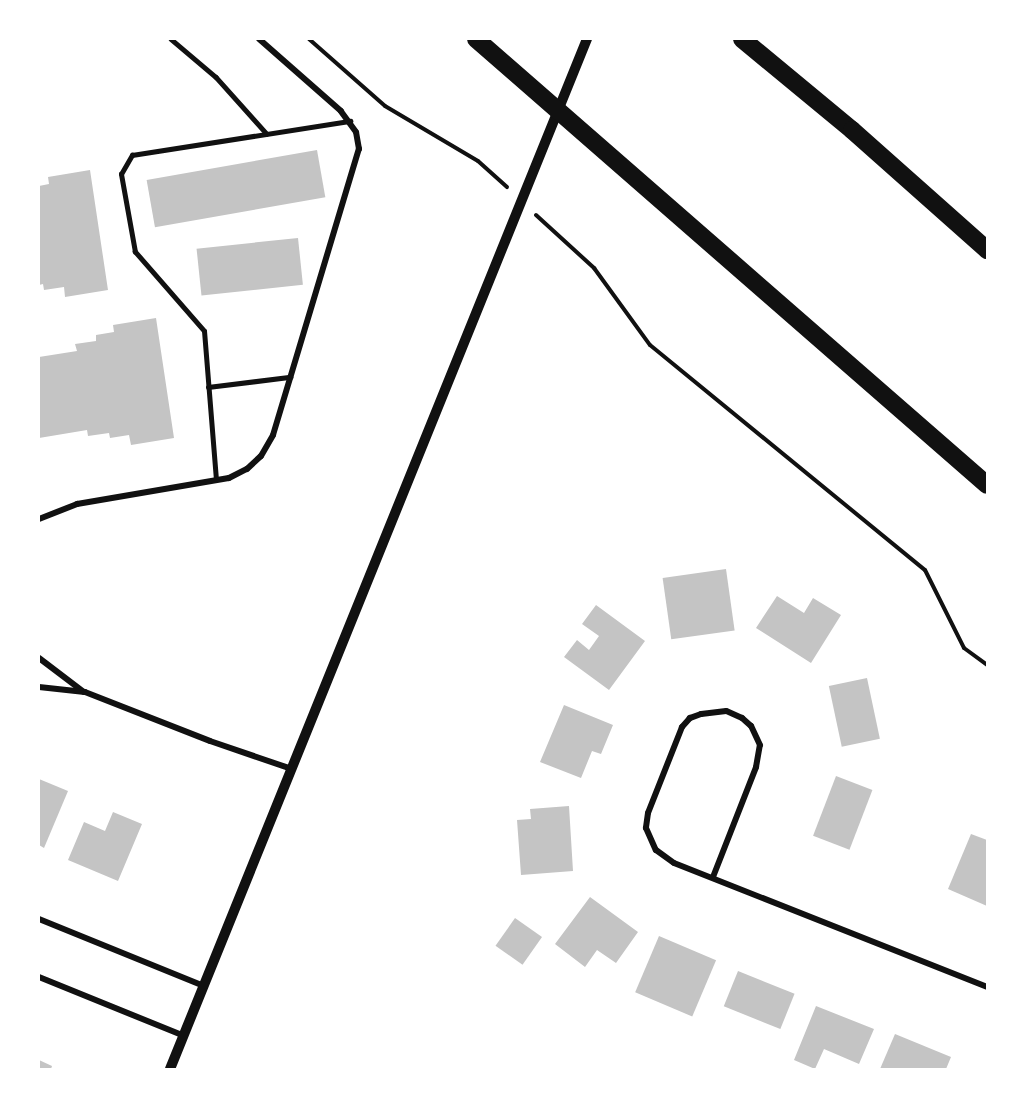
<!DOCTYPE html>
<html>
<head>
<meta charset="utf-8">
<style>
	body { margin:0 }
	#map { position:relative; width:1026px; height:1108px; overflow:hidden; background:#fff; font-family:Manrope,sans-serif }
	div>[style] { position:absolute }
	.building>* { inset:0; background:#c4c4c4; transform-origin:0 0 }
	.path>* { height:4px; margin:-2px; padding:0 2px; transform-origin:2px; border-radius:2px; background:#111 }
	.service>* { height:4.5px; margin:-2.25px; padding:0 2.25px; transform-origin:2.25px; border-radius:2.25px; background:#111 }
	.minor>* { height:6px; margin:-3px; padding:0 3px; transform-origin:3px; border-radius:3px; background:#111 }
	.tertiary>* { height:10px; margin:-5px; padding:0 5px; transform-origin:5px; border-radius:5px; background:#111 }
	.motorway>* { height:18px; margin:-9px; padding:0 9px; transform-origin:9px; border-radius:9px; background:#111 }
	span { translate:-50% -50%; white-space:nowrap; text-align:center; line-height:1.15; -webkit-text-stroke:4.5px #fff; paint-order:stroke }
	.frame { position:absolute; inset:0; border:40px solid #fff; pointer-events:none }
</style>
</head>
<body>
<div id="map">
	<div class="building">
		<i style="left:317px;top:150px;width:48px;height:173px;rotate:80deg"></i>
		<i style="clip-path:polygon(90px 170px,108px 290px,65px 297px,64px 287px,44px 290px,43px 284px,39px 285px,39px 186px,49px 184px,48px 177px)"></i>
		<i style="left:298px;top:238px;width:47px;height:102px;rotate:84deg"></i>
		<i style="clip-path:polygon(156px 318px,174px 438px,131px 445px,129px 435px,110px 438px,109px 433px,88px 436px,87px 430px,39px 438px,39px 357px,77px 351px,75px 344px,96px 341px,96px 335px,114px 332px,113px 325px)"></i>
		<i style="left:726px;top:569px;width:62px;height:64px;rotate:82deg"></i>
		<i style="clip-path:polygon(777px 596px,804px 613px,813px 598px,841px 615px,811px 663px,756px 628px)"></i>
		<i style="clip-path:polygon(596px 605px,645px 641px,609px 690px,564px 657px,577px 640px,589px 650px,599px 636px,582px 624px)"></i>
		<i style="left:867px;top:678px;width:62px;height:39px;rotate:78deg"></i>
		<i style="clip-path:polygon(564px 705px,613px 725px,601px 754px,592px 751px,581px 778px,540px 762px)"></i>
		<i style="left:836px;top:776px;width:39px;height:64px;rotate:21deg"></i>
		<i style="clip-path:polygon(39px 779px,68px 791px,44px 848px,39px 845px)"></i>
		<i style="clip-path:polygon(569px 806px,573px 871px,521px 875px,517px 820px,531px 819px,530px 809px)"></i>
		<i style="clip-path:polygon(113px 812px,142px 824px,118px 881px,68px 860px,84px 822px,105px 831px)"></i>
		<i style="clip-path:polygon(971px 834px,987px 840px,987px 906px,948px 889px)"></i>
		<i style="clip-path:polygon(590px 897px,638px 932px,616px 963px,597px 950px,585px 967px,555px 944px)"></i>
		<i style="left:515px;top:918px;width:33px;height:34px;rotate:35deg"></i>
		<i style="left:659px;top:936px;width:62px;height:61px;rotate:23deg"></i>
		<i style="left:738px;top:971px;width:61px;height:38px;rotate:22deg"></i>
		<i style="clip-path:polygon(816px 1006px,874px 1029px,859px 1064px,824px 1049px,815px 1069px,794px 1060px)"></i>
		<i style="clip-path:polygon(895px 1034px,951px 1057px,946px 1069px,880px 1069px)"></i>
		<i style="clip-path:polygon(39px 1060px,52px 1066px,51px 1069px,39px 1069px)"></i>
	</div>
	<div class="path">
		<i style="left:309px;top:39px;width:101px;rotate:41.4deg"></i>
		<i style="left:385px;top:106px;width:108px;rotate:30.6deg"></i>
		<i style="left:478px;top:161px;width:39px;rotate:42deg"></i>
		<i style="left:536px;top:215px;width:79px;rotate:42.4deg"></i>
		<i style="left:594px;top:268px;width:95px;rotate:54deg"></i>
		<i style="left:650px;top:345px;width:355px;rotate:39.3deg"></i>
		<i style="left:925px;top:570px;width:87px;rotate:63.4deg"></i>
		<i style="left:964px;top:648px;width:29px;rotate:36deg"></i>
	</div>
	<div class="service">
		<i style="left:171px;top:39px;width:59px;rotate:40.2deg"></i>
		<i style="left:216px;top:77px;width:76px;rotate:48.2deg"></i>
		<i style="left:208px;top:387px;width:83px;rotate:-7deg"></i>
		<i style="left:216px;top:480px;width:149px;rotate:-94.6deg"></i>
		<i style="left:204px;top:331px;width:105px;rotate:-131.1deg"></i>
		<i style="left:135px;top:252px;width:79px;rotate:-100.2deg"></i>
		<i style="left:121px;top:174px;width:22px;rotate:-60deg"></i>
		<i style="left:132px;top:155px;width:221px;rotate:-8.9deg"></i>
	</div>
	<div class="minor">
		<i style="left:39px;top:519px;width:41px;rotate:-21.5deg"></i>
		<i style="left:77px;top:504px;width:154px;rotate:-9.7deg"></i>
		<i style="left:229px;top:478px;width:20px;rotate:-27deg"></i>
		<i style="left:247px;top:469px;width:19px;rotate:-43deg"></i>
		<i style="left:261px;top:456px;width:24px;rotate:-60deg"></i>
		<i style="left:273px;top:435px;width:299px;rotate:-73.3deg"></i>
		<i style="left:359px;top:149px;width:17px;rotate:-100deg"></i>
		<i style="left:356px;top:132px;width:26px;rotate:-126deg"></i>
		<i style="left:341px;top:111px;width:109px;rotate:-138.7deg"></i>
		<i style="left:39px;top:658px;width:56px;rotate:37.1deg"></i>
		<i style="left:39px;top:687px;width:46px;rotate:6.2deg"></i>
		<i style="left:85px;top:692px;width:134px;rotate:21.4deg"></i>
		<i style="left:210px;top:741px;width:87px;rotate:18.9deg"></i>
		<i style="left:713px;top:877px;width:118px;rotate:-68.6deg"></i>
		<i style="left:756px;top:767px;width:22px;rotate:-80deg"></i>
		<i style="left:760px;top:745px;width:21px;rotate:-115deg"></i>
		<i style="left:751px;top:726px;width:12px;rotate:-138deg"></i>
		<i style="left:742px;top:718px;width:17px;rotate:-156deg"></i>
		<i style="left:726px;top:711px;width:25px;rotate:173deg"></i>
		<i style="left:701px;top:714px;width:12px;rotate:160deg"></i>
		<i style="left:690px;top:718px;width:12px;rotate:132deg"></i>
		<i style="left:682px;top:727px;width:92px;rotate:111.6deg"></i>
		<i style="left:648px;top:813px;width:15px;rotate:98deg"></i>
		<i style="left:646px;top:828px;width:24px;rotate:66deg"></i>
		<i style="left:656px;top:850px;width:22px;rotate:36deg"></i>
		<i style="left:674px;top:863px;width:337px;rotate:21.6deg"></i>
		<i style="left:39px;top:919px;width:178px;rotate:22.1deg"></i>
		<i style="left:39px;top:977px;width:157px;rotate:22.1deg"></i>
	</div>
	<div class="tertiary">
		<i style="left:170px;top:1069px;width:1111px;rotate:-67.96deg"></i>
	</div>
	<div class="motorway">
		<i style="left:476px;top:39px;width:678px;rotate:41.11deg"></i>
		<i style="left:742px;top:39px;width:143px;rotate:39.6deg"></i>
		<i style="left:852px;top:130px;width:181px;rotate:41.6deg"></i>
	</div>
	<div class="frame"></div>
</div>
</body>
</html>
